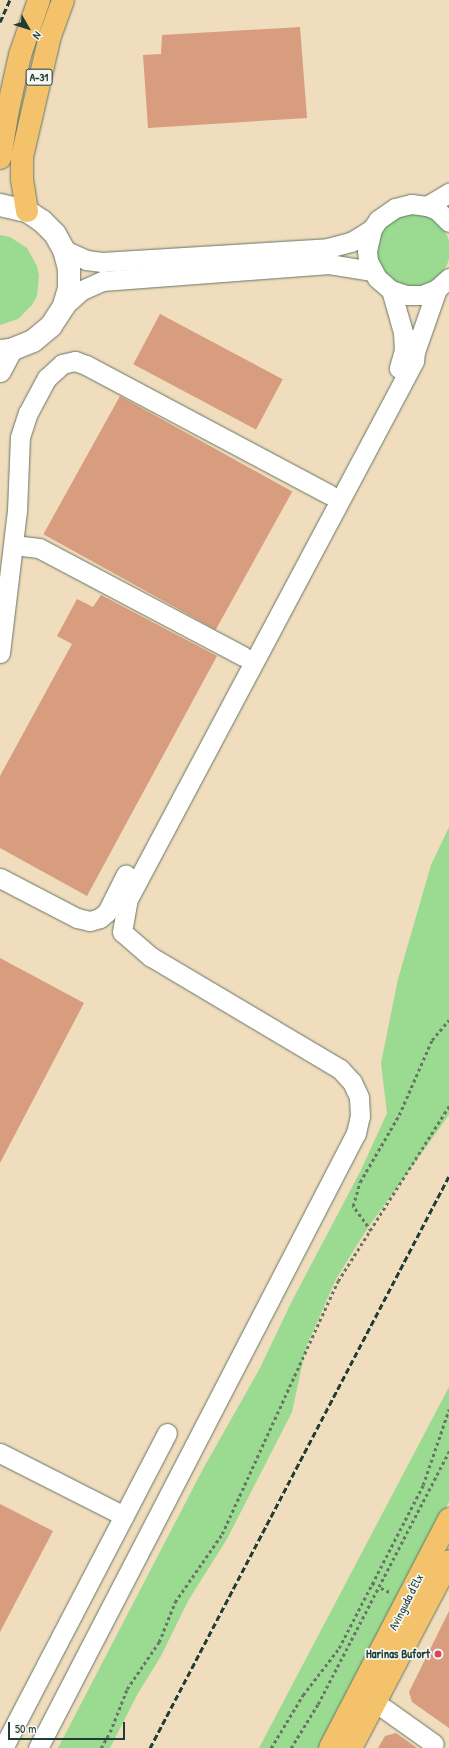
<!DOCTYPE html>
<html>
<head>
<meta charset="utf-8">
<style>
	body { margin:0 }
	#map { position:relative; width:449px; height:1748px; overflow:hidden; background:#efddbd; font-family:"Patrick Hand",sans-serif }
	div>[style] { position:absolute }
	.green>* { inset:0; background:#9ada91 }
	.round { border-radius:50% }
	.building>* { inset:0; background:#d89c7f; transform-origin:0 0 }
	.path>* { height:2.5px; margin-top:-1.25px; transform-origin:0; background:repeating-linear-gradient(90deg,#687564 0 3px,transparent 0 6px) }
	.roads { filter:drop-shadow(0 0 1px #687564) drop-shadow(0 0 1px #687564) }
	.minor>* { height:19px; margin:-9.5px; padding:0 9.5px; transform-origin:9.5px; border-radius:9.5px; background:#fff }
	.tertiary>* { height:22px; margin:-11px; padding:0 11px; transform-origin:11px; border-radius:11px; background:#fff }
	.primary>* { height:22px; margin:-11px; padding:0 11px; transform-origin:11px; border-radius:11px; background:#f3c26a }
	.motorway>* { height:22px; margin:-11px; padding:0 11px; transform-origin:11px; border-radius:11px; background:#f3c26a }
	.rail>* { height:3px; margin-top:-1.5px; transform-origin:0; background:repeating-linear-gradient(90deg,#1f3d34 0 6px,transparent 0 9px) }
	.dots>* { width:11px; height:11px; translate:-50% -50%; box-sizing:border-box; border:2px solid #f6f6f2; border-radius:50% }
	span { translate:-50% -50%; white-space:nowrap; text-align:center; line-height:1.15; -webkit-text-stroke:3.5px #f6f6f2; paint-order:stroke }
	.shield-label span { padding:1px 3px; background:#f6f6f2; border:1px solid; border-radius:3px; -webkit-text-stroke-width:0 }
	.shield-label { font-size:11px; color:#1f3d34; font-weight:700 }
	.street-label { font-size:12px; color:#1f3d34 }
	.poi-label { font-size:12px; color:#1f3d34; font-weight:700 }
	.right { translate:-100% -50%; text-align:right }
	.north { position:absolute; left:8px; top:8px; width:40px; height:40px; -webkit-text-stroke:3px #f6f6f2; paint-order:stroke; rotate:129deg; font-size:11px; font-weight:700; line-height:16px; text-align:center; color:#1f3d34 }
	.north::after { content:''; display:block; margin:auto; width:14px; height:18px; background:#1f3d34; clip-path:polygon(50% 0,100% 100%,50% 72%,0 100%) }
	.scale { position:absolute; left:8px; top:1722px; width:117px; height:18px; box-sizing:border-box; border:2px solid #1f3d34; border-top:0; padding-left:5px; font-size:12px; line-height:14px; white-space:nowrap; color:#1f3d34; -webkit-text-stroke:3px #f6f6f2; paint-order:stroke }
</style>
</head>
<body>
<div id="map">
	<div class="green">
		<i class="round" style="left:376px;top:213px;width:74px;height:74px"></i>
		<i style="clip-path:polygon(0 235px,10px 237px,27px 248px,37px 266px,39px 276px,37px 296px,32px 305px,18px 319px,0 325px)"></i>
		<i style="clip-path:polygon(449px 827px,449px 1115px,367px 1229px,336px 1279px,306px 1347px,292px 1412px,227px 1539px,188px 1601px,161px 1656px,137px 1695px,110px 1748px,58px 1748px,203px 1469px,259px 1370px,291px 1303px,361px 1170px,387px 1113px,381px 1063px,398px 979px,431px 865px)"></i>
		<i style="clip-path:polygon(449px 1387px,449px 1502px,321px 1748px,259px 1748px)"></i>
	</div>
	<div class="building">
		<i style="clip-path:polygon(300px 27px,307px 118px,148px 128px,143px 55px,161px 54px,162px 35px)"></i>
		<i style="left:160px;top:314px;width:139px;height:57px;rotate:28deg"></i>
		<i style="left:120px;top:396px;width:197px;height:158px;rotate:29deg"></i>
		<i style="clip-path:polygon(101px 595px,217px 656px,87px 896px,0 848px,0 776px,72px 644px,57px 636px,77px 599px,93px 607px)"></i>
		<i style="clip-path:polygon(0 958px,84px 1003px,0 1163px)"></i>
		<i style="clip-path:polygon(0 1504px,53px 1531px,0 1632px)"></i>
		<i style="clip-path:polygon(449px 1611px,449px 1728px,412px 1702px,409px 1692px)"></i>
		<i style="clip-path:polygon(396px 1733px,417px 1748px,378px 1748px,385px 1736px)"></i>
	</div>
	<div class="path">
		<i style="left:371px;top:1231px;width:31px;rotate:-126deg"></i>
		<i style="left:353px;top:1206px;width:25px;rotate:-74deg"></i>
		<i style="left:360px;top:1182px;width:78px;rotate:-59.8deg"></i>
		<i style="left:399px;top:1115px;width:82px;rotate:-66.3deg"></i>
		<i style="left:432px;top:1040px;width:26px;rotate:-50deg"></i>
		<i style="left:372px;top:1583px;width:4px;rotate:27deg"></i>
		<i style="left:381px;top:1588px;width:10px;rotate:24deg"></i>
		<i style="left:101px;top:1748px;width:18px;rotate:-61deg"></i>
		<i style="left:110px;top:1732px;width:46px;rotate:-68.4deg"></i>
		<i style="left:127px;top:1689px;width:57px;rotate:-55.8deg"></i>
		<i style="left:159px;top:1642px;width:43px;rotate:-68.2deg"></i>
		<i style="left:175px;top:1602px;width:83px;rotate:-55.3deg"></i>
		<i style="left:222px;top:1534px;width:278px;rotate:-65.4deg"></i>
		<i style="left:338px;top:1281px;width:207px;rotate:-57.6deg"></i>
		<i style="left:271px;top:1748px;width:62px;rotate:-58.9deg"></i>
		<i style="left:303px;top:1695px;width:59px;rotate:-52.5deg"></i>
		<i style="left:339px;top:1648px;width:183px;rotate:-62.7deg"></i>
		<i style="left:423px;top:1485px;width:80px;rotate:-71.1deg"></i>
		<i style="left:291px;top:1748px;width:52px;rotate:-58.5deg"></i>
		<i style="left:318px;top:1704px;width:285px;rotate:-62.6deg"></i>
	</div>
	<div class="roads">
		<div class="minor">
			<i style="left:427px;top:206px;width:26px;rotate:-31deg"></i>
			<i style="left:449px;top:222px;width:17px;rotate:-135deg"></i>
			<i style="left:437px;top:210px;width:11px;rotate:-158deg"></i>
			<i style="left:427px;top:206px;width:16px;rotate:-173deg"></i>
			<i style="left:411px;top:204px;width:16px;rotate:166deg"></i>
			<i style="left:395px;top:208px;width:21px;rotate:145deg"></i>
			<i style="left:378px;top:220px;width:11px;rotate:124deg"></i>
			<i style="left:372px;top:229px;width:22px;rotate:103deg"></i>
			<i style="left:367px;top:250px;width:11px;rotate:85deg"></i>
			<i style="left:368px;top:261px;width:19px;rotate:62deg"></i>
			<i style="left:377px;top:278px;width:18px;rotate:41deg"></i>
			<i style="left:391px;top:290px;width:16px;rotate:18deg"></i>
			<i style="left:406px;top:295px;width:16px"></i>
			<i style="left:422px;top:295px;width:16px;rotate:-22deg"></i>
			<i style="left:437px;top:289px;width:16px;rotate:-43deg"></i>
			<i style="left:64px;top:250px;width:24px;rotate:24deg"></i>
			<i style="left:86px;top:260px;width:16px;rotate:7deg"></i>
			<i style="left:102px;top:262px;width:226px;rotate:-3.5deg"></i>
			<i style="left:328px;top:248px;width:24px;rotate:-15deg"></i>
			<i style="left:351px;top:242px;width:25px;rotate:-32deg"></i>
			<i style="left:391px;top:290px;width:44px;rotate:74.1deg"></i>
			<i style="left:403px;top:332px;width:18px;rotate:87deg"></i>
			<i style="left:404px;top:350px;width:19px;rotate:106deg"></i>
			<i style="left:64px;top:306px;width:24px;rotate:-42deg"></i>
			<i style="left:82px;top:290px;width:22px;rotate:-24deg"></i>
			<i style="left:102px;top:281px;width:228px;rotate:-4.3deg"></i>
			<i style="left:329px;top:264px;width:44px;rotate:9.2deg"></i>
			<i style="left:14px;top:545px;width:25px;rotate:7deg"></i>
			<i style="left:39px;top:548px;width:231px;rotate:27.9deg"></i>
			<i style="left:0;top:653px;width:143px;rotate:-83.2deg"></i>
			<i style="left:17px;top:511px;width:74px;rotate:-87.7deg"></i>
			<i style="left:20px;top:437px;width:25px;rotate:-72deg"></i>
			<i style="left:28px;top:413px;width:40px;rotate:-62deg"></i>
			<i style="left:47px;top:378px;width:21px;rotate:-43deg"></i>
			<i style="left:62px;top:364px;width:13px;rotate:-13deg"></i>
			<i style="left:75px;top:361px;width:12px;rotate:20deg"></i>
			<i style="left:86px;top:365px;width:276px;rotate:28deg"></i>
			<i style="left:0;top:878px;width:87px;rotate:27.5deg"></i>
			<i style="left:77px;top:918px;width:13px;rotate:13deg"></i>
			<i style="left:90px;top:921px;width:10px;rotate:-17deg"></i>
			<i style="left:100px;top:918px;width:9px;rotate:-41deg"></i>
			<i style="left:107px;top:912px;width:42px;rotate:-63.4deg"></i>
			<i style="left:0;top:1453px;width:139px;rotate:26.9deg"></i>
			<i style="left:375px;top:1702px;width:72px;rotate:35.4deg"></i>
			<i style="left:3px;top:1748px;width:355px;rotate:-62.5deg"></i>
			<i style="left:38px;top:1748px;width:692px;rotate:-62.66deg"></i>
			<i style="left:356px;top:1133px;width:17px;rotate:-77deg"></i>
			<i style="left:360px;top:1116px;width:19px;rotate:-93deg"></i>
			<i style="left:359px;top:1097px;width:17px;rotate:-115deg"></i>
			<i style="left:352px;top:1082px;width:18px;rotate:-133deg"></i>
			<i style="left:340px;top:1069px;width:220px;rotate:-149.3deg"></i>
			<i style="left:151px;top:957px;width:38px;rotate:-139deg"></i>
			<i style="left:122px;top:932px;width:34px;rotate:-80deg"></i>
			<i style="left:128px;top:899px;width:609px;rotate:-62deg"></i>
			<i style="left:414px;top:361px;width:9px;rotate:-84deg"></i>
			<i style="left:415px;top:352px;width:67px;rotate:-70.8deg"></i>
		</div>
		<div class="tertiary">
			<i style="left:0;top:205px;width:28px;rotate:13deg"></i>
			<i style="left:27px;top:211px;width:18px;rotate:34deg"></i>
			<i style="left:42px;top:221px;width:18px;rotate:45deg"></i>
			<i style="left:55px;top:234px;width:18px;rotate:61deg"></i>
			<i style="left:64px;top:250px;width:20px;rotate:75deg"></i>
			<i style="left:69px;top:269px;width:19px;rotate:90deg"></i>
			<i style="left:69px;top:288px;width:19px;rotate:106deg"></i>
			<i style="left:64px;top:306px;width:24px;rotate:123deg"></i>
			<i style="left:51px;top:326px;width:23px;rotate:140deg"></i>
			<i style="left:33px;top:341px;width:24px;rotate:158deg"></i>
			<i style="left:11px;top:350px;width:11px;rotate:175deg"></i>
			<i style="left:0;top:371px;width:24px;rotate:-62deg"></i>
		</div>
		<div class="primary">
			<i style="left:330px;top:1748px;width:258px;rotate:-62.5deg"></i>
			<i style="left:351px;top:1748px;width:211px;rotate:-62.3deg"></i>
		</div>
		<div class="motorway">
			<i style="left:0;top:158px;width:50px;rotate:-80.7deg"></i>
			<i style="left:8px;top:109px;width:55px;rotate:-77.5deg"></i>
			<i style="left:20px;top:55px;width:58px;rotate:-70.9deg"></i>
			<i style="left:27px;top:211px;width:32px;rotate:-99deg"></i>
			<i style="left:22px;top:179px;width:22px;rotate:-90deg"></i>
			<i style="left:22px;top:157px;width:124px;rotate:-77deg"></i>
			<i style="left:50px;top:36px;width:38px;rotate:-70deg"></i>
		</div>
	</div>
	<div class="rail">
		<i style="left:0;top:22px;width:24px;rotate:-66deg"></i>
		<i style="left:150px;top:1748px;width:645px;rotate:-62.4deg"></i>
	</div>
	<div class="dots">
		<i style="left:438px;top:1654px;background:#d1495b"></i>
	</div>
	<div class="shield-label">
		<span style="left:39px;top:77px">A-31</span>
	</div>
	<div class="street-label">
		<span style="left:406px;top:1602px;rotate:-63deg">Avinguda d'Elx</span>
	</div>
	<div class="poi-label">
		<span class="right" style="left:430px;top:1654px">Harinas Bufort</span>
	</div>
	<div class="north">N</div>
	<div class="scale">50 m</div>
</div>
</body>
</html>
